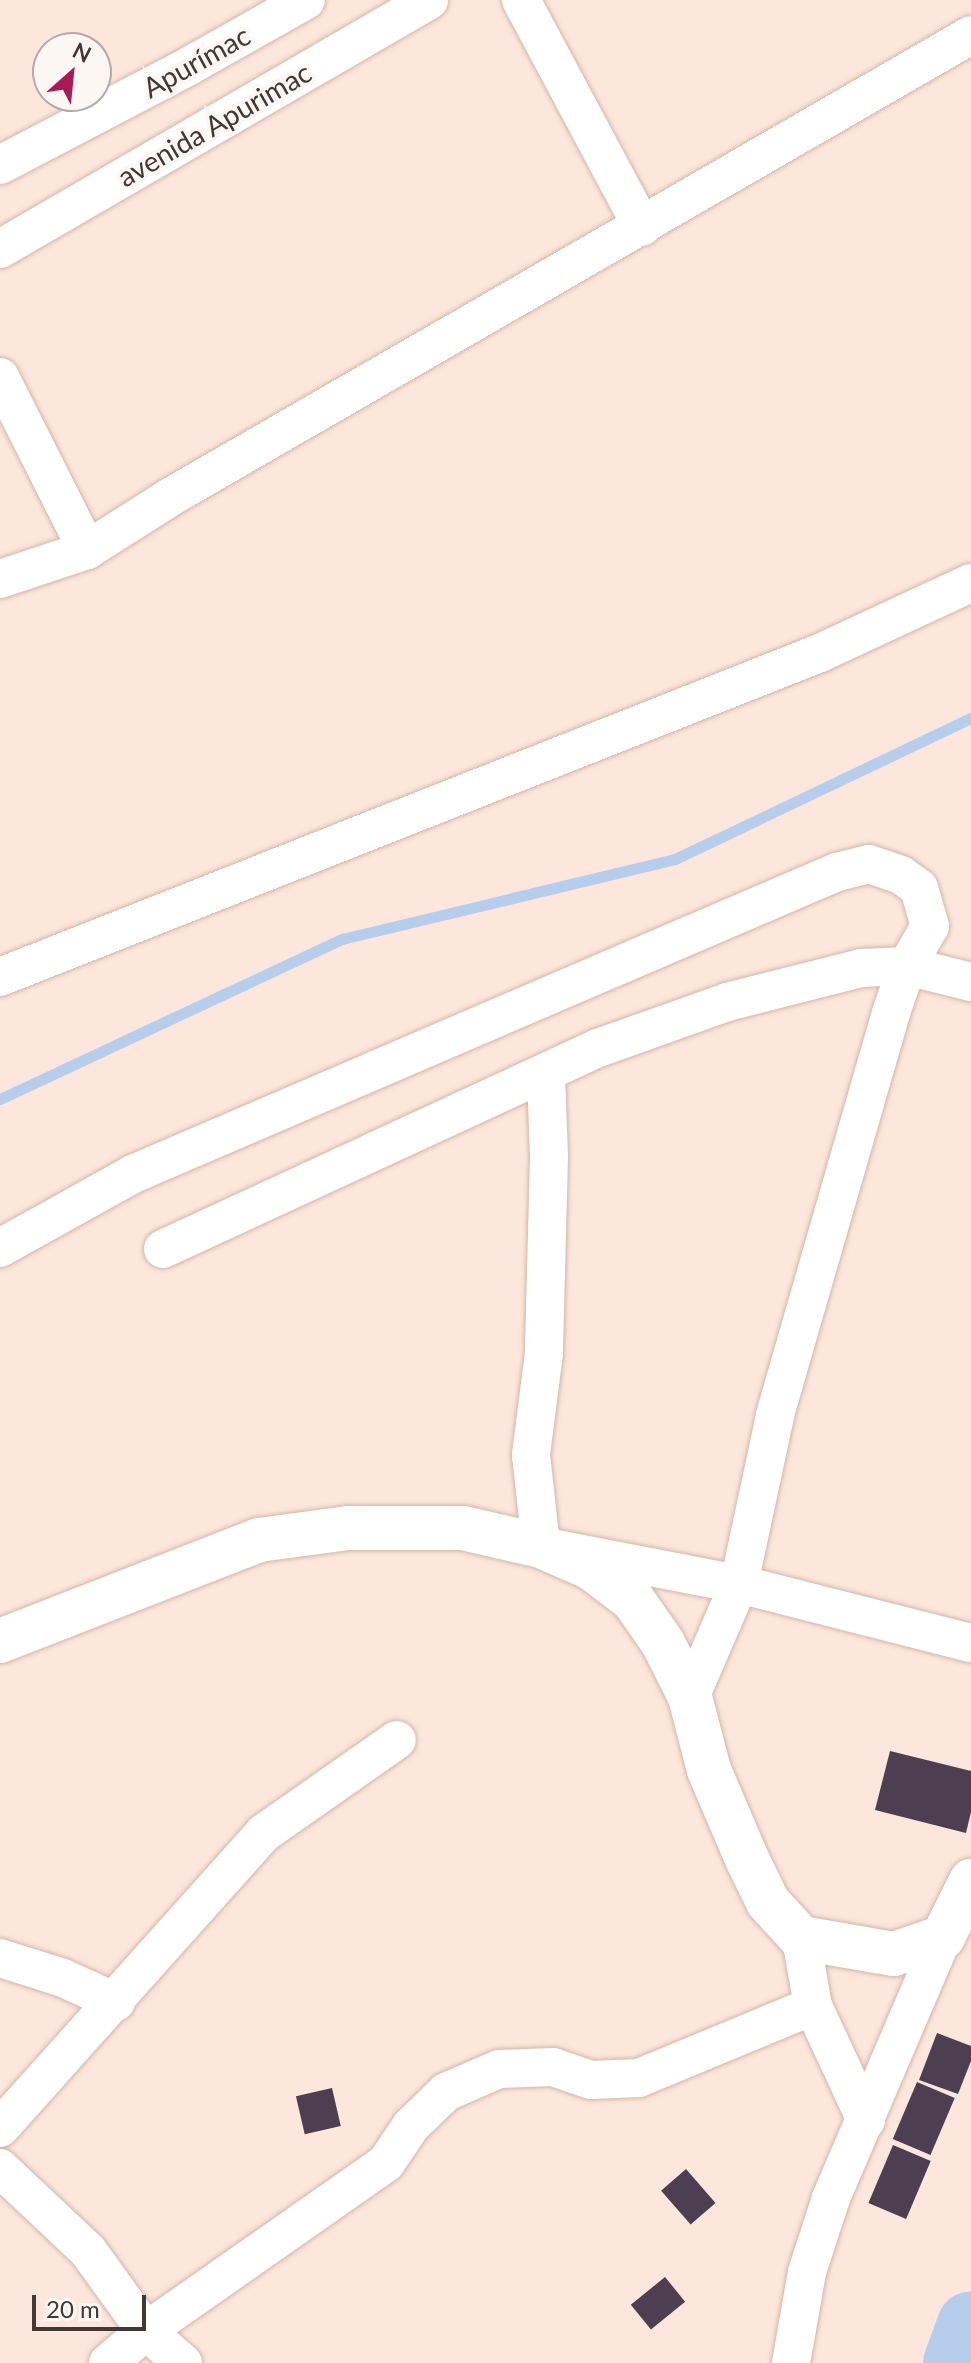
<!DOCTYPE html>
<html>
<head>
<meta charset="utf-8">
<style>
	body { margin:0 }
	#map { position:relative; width:971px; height:2363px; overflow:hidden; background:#fde6db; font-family:Lato,sans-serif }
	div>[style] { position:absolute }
	.stream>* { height:11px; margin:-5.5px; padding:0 5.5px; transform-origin:5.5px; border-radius:5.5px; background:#b6ceeb }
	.river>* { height:68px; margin:-34px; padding:0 34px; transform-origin:34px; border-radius:34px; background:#b6ceeb }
	.building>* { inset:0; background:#4d3e51; transform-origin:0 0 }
	.roads { filter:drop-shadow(0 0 2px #d2b7a9) drop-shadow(0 0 2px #d2b7a9) }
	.minor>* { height:38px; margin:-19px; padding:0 19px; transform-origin:19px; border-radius:19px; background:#fff }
	.major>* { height:44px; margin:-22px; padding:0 22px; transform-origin:22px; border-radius:22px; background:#fff }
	span { translate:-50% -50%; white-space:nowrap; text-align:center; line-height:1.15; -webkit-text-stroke:8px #fdf7f4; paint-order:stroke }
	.street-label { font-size:28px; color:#433833 }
	.north { position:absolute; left:32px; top:32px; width:80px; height:80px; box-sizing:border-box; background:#fdf7f4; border:2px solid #b3aba7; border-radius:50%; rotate:27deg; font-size:22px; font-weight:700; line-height:32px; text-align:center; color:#433833 }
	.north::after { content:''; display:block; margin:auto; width:28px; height:36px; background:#aa1a56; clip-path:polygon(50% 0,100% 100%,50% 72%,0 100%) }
	.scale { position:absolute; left:32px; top:2295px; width:114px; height:36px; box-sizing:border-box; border:4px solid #433833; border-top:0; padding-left:10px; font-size:24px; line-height:28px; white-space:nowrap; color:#433833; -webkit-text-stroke:6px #fdf7f4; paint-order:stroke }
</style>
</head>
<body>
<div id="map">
	<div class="stream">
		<i style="left:0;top:1099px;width:378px;rotate:-25.1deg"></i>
		<i style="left:342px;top:939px;width:342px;rotate:-13.5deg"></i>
		<i style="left:675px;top:859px;width:328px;rotate:-25.5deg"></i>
	</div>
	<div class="river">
		<i style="left:957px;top:2363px;width:40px;rotate:-69.8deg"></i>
	</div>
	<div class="building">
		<i style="clip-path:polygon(890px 1751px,971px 1771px,971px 1812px,966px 1833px,875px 1810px)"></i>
		<i style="clip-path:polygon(937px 2033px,971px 2046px,971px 2061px,958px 2094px,919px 2080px)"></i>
		<i style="left:917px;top:2082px;width:41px;height:62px;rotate:23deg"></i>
		<i style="left:332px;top:2088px;width:39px;height:37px;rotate:77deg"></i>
		<i style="left:893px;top:2145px;width:41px;height:63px;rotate:23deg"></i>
		<i style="left:686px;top:2169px;width:45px;height:33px;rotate:49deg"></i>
		<i style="left:665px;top:2277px;width:32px;height:44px;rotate:51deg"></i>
	</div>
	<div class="roads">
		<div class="minor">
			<i style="left:521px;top:0;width:257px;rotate:61.9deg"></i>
			<i style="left:0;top:165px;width:213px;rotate:-27.6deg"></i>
			<i style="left:189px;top:66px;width:134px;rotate:-29.4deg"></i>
			<i style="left:0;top:249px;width:496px;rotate:-30.1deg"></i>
			<i style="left:0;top:377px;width:194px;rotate:63.3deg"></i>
			<i style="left:0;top:579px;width:92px;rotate:-18.4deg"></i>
			<i style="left:87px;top:550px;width:101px;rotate:-32.4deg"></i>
			<i style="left:172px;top:496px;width:922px;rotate:-29.98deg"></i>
			<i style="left:0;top:977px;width:882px;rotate:-21.56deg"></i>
			<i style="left:820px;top:653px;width:166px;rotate:-24.9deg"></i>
			<i style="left:546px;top:1075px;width:82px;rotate:87.9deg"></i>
			<i style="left:549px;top:1157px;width:196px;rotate:91.5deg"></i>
			<i style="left:544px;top:1353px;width:103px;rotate:97.3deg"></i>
			<i style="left:531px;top:1455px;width:92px;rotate:83.7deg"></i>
			<i style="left:541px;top:1546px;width:202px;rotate:10.9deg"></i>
			<i style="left:739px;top:1584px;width:239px;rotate:14.3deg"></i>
			<i style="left:0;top:1248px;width:152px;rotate:-29.1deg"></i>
			<i style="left:133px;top:1174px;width:766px;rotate:-23.22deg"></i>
			<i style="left:837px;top:872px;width:33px;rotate:-14deg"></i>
			<i style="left:869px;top:864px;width:34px;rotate:19deg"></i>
			<i style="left:901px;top:875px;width:22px;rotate:36deg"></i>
			<i style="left:919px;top:888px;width:40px;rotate:74deg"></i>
			<i style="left:930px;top:926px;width:46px;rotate:119.9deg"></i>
			<i style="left:907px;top:966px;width:50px;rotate:108.8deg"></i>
			<i style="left:891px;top:1013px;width:419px;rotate:106.1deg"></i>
			<i style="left:775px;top:1416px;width:172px;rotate:102.1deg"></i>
			<i style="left:739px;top:1584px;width:123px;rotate:113.4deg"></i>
			<i style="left:163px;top:1249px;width:479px;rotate:-24.8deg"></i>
			<i style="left:598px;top:1048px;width:137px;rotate:-19.6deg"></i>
			<i style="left:727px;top:1002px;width:138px;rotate:-14.2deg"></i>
			<i style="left:861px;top:968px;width:46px;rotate:-2.5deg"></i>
			<i style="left:907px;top:966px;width:66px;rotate:14deg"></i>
			<i style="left:801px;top:1938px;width:69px;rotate:80deg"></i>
			<i style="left:813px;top:2006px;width:126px;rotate:65.1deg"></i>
			<i style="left:0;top:1958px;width:66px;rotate:17.6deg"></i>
			<i style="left:63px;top:1978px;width:58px;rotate:24.4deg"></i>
			<i style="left:0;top:2128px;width:396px;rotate:-48.2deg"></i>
			<i style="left:264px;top:1833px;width:162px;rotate:-35deg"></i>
			<i style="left:0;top:2168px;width:121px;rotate:43.3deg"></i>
			<i style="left:88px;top:2251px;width:99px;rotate:54.1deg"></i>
			<i style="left:146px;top:2331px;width:49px;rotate:40.9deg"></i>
			<i style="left:108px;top:2363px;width:50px;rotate:-40.1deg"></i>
			<i style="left:146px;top:2331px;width:293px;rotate:-35deg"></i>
			<i style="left:386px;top:2163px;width:45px;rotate:-56deg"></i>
			<i style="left:411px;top:2126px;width:49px;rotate:-44.2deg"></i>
			<i style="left:446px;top:2092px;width:58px;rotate:-23.5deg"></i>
			<i style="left:499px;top:2069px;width:54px;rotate:-2.1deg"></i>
			<i style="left:553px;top:2067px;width:40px;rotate:18.9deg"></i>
			<i style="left:591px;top:2080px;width:48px;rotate:-2.4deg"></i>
			<i style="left:639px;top:2078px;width:188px;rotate:-22.5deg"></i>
			<i style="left:791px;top:2363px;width:92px;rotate:-80deg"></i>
			<i style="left:807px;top:2272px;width:78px;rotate:-72deg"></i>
			<i style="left:831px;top:2198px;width:284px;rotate:-66.8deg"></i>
		</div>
		<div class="major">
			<i style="left:0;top:1641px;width:278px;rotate:-21.3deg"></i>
			<i style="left:259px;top:1540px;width:90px;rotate:-7.7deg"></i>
			<i style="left:348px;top:1528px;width:115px"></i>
			<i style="left:463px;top:1528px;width:80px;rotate:13deg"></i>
			<i style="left:541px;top:1546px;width:55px;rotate:23.7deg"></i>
			<i style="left:591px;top:1568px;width:53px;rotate:37.3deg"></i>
			<i style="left:633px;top:1600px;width:52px;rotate:55.1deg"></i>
			<i style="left:663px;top:1643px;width:60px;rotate:63.4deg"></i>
			<i style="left:690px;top:1697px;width:75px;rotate:75.4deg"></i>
			<i style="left:709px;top:1770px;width:97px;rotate:66.9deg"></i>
			<i style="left:747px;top:1859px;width:48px;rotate:64deg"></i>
			<i style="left:768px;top:1902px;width:49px;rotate:47.5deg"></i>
			<i style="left:801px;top:1938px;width:94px;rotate:9.8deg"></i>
			<i style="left:894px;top:1954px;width:52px;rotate:-19.1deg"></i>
			<i style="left:943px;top:1937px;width:63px;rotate:-63.4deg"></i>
		</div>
	</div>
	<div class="street-label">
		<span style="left:196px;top:61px;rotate:-29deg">Apurímac</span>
		<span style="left:214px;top:124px;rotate:-30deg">avenida Apurimac</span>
	</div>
	<div class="north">N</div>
	<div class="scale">20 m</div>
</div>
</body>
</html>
